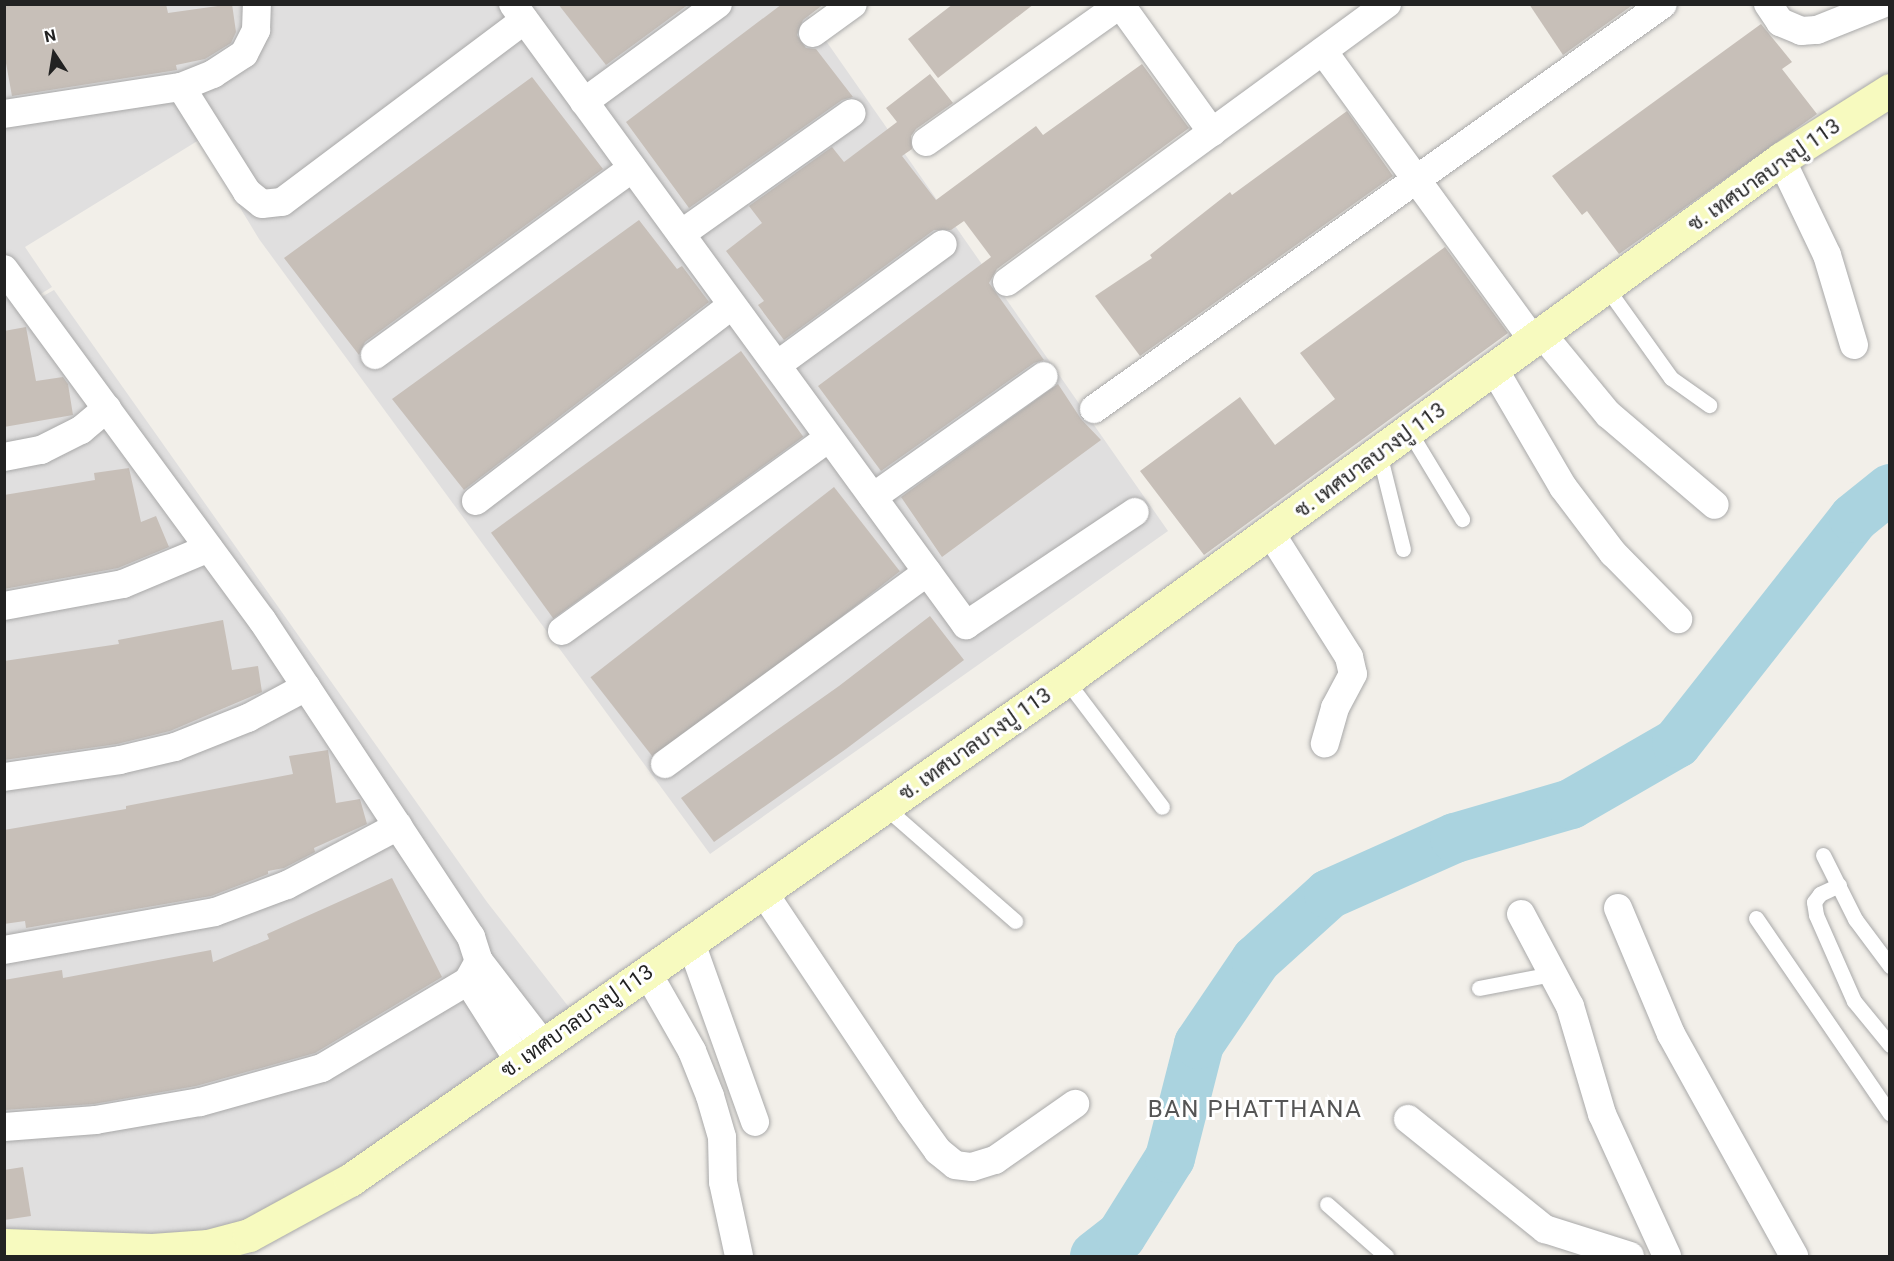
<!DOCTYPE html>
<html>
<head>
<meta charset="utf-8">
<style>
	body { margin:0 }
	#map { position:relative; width:1894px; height:1261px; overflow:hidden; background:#f2efe9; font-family:Roboto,Sarabun,sans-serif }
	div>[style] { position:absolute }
	.residential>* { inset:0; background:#e0dfdf }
	.river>* { height:50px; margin:-25px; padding:0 25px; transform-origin:25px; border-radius:25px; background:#aad3df }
	.building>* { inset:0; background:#c7bfb8; transform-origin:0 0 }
	.roads { filter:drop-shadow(0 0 2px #a9a9a9) drop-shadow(0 0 2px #a9a9a9) }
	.lane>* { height:15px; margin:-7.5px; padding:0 7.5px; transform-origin:7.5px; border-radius:7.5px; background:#fff }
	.street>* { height:28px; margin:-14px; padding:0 14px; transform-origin:14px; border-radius:14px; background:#fff }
	.secondary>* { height:33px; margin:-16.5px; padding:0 16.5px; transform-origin:16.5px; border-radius:16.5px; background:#f7fabf }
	span { translate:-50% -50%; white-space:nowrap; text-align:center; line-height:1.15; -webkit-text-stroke:6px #fff; paint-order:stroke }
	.street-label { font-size:21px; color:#222 }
	.quarter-label { font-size:24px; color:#555; letter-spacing:1.5px }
	.frame { position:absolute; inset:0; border:6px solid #222; pointer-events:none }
	.north { position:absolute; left:24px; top:24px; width:60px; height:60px; -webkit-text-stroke:4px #fff; paint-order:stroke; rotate:348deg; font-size:16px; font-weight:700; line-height:24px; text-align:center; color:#222 }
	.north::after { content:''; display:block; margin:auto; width:21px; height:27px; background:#222; clip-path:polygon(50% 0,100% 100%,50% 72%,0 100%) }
</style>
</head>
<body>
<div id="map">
	<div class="residential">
		<i style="clip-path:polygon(4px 5px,801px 5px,1168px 531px,710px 854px,259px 239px,199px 140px,25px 247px,52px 287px,18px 308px,4px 290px)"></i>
		<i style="clip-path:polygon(54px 290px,487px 902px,582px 1024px,294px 1227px,5px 1245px,4px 293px,18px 310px)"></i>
	</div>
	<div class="river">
		<i style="left:1095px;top:1256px;width:33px;rotate:-38deg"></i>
		<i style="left:1121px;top:1236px;width:92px;rotate:-57.9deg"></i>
		<i style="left:1170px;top:1158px;width:118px;rotate:-75.7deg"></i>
		<i style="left:1199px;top:1044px;width:102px;rotate:-55.8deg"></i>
		<i style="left:1256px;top:960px;width:98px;rotate:-42.1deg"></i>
		<i style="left:1329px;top:894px;width:138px;rotate:-24deg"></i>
		<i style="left:1455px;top:838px;width:121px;rotate:-16.3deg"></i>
		<i style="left:1571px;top:804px;width:122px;rotate:-29.9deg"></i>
		<i style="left:1677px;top:743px;width:286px;rotate:-51.8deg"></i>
		<i style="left:1854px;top:518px;width:46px;rotate:-38.9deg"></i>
	</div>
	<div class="building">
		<i style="clip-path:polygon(4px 4px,166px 4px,168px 13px,232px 4px,236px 32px,231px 43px,205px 59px,176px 65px,177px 70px,12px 96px,4px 52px)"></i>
		<i style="clip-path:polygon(558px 4px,689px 4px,606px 65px)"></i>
		<i style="clip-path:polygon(782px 4px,824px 4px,803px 20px,797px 35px,806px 48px,816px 49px,853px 97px,842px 100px,689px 208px,626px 122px)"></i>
		<i style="clip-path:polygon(953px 4px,1034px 4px,938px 78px,908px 39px)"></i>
		<i style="clip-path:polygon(1529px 4px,1634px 4px,1563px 55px)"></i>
		<i style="clip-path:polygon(1761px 24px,1792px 62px,1782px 69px,1817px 114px,1619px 254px,1587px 211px,1582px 215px,1552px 176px)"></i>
		<i style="clip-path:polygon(1142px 64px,1189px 128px,997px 269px,989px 283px,1044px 360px,1034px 363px,881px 471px,818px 386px,991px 257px,964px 221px,951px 230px,934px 230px,784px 340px,758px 305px,764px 301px,726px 251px,762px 223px,749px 206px,832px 147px,844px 162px,897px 122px,886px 108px,930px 74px,953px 103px,916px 129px,911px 136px,912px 149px,902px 156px,936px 200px,1036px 126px,1043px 135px)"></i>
		<i style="clip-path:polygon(532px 77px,603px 169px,365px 342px,359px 355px,284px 258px)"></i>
		<i style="clip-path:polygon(1347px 111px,1393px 176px,1140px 356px,1095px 296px,1152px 258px,1150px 255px,1230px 192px,1232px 195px)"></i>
		<i style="clip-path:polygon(639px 220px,677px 269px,682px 266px,709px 302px,464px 490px,392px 399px)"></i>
		<i style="clip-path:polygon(1445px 247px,1508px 333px,1204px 555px,1140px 471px,1240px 397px,1275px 445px,1335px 399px,1300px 353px)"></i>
		<i style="clip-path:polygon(26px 327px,36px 381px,63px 377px,68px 384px,73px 415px,4px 427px,4px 331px)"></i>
		<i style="left:741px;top:351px;width:106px;height:309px;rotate:54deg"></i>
		<i style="clip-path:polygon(1058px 384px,1081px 419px,1101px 440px,942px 557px,901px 497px)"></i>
		<i style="clip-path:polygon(129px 468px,141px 522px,156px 516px,169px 547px,118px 568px,4px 589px,4px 495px,95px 480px,94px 473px)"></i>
		<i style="left:834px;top:487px;width:107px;height:309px;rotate:52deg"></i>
		<i style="clip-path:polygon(930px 616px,964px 660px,846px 749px,714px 842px,681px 798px,839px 686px)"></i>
		<i style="clip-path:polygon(223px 620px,232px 670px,258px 666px,262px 692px,170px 731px,117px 744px,4px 760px,4px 661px,119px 644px,118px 640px)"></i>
		<i style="clip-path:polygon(328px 750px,336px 803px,360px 799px,367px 824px,314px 848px,315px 852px,284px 868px,268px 871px,268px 874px,211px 896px,26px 928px,25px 921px,4px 924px,4px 830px,126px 809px,126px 806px,293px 774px,289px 756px)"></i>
		<i style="clip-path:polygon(392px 878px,442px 977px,315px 1053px,196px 1086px,94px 1104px,4px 1110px,4px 980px,62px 970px,63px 978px,211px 950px,213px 962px,269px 939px,267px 934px)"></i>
		<i style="clip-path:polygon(23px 1167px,31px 1216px,4px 1220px,4px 1170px)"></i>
	</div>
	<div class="roads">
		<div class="lane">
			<i style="left:1606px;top:287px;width:112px;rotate:54.5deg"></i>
			<i style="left:1671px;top:378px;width:47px;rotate:35.4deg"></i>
			<i style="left:1409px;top:431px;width:103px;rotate:58.9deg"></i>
			<i style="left:1379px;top:453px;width:99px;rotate:76deg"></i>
			<i style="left:1066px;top:680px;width:159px;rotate:52.9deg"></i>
			<i style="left:885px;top:807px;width:173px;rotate:41.2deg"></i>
			<i style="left:1823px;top:855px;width:72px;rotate:63.4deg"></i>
			<i style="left:1855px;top:919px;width:59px;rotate:53.3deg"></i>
			<i style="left:1839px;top:885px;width:21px;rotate:155deg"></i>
			<i style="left:1820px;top:894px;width:10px;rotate:127deg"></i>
			<i style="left:1814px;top:902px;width:13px;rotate:81deg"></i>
			<i style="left:1816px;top:915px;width:94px;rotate:66.2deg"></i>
			<i style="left:1854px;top:1001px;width:57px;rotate:50.7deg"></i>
			<i style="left:1756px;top:918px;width:237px;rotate:55.6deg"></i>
			<i style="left:1479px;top:988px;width:74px;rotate:-10.9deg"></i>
			<i style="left:1327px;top:1204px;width:79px;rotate:41.4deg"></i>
		</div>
		<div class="street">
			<i style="left:513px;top:4px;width:769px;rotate:53.89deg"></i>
			<i style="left:966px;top:625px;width:203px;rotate:-33.8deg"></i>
			<i style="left:1120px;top:4px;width:158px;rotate:54.3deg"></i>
			<i style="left:1768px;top:4px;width:22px;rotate:56deg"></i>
			<i style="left:1780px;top:22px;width:23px;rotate:23deg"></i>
			<i style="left:1801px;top:31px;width:16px;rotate:-4deg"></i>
			<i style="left:1817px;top:30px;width:70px;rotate:-21.8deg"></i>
			<i style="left:813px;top:33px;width:49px;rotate:-35.9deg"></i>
			<i style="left:1323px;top:51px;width:357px;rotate:54deg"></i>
			<i style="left:181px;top:87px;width:124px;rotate:57.8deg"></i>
			<i style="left:247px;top:192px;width:19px;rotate:39deg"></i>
			<i style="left:262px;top:204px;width:20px;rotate:-6deg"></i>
			<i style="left:282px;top:202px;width:303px;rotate:-36.9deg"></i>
			<i style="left:584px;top:102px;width:166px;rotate:-36.2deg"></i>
			<i style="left:4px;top:114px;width:179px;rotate:-8.7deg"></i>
			<i style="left:181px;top:87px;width:35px;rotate:-22deg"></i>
			<i style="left:213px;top:74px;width:37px;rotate:-33deg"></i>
			<i style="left:244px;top:54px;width:27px;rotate:-63deg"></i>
			<i style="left:256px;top:30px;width:26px;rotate:-88deg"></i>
			<i style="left:926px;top:142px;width:239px;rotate:-35.3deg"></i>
			<i style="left:1781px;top:159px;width:106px;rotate:64.4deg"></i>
			<i style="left:1827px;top:255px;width:94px;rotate:73.3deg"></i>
			<i style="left:681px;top:234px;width:209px;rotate:-35.3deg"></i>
			<i style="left:4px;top:269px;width:436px;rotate:53.7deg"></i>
			<i style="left:262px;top:620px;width:380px;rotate:56.6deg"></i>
			<i style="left:471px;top:937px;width:25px;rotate:72deg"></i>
			<i style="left:479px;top:961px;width:23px;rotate:119deg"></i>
			<i style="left:468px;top:981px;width:170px;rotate:149.2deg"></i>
			<i style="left:322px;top:1068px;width:127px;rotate:164.4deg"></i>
			<i style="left:200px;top:1102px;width:106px;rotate:170.2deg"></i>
			<i style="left:96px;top:1120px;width:92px;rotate:175.6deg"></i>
			<i style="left:1007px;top:282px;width:471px;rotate:-36.2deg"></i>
			<i style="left:1542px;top:334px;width:104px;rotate:50.5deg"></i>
			<i style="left:1608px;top:414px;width:140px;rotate:40.4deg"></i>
			<i style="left:375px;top:355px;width:318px;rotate:-36deg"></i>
			<i style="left:777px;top:365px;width:205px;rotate:-36.1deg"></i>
			<i style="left:1494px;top:369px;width:137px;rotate:59.7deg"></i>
			<i style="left:1563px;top:487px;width:83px;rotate:52.9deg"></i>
			<i style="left:1613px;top:553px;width:93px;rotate:45.4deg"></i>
			<i style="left:1094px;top:409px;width:698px;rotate:-35.44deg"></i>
			<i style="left:4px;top:457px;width:38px;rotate:-11deg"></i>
			<i style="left:41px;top:450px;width:45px;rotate:-26.6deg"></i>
			<i style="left:81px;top:430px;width:34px;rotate:-40deg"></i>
			<i style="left:873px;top:497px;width:209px;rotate:-35.3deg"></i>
			<i style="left:476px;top:501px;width:322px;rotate:-37.4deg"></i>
			<i style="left:1270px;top:532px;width:148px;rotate:57.7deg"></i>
			<i style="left:1349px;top:657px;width:17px;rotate:77deg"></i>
			<i style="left:1353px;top:674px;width:38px;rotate:118deg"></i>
			<i style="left:1335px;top:708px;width:37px;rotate:106deg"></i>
			<i style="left:4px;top:606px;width:121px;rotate:-10.5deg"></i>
			<i style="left:123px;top:584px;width:93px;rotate:-22.7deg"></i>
			<i style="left:562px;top:631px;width:329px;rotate:-35.9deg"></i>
			<i style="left:665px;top:764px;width:325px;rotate:-36.2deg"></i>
			<i style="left:4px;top:777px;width:117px;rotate:-8.3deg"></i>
			<i style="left:120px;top:760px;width:57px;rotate:-13.3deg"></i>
			<i style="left:175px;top:747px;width:79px;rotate:-21.7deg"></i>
			<i style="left:248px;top:718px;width:66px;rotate:-28.1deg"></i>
			<i style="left:764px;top:893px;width:263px;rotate:56.3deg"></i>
			<i style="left:910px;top:1112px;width:48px;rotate:54.3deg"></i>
			<i style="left:938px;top:1151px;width:22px;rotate:39deg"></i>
			<i style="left:955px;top:1165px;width:17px;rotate:7deg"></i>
			<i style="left:972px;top:1167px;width:24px;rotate:-17deg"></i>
			<i style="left:995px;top:1160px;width:98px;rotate:-35deg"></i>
			<i style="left:1618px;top:908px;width:137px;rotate:67.2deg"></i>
			<i style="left:1671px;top:1034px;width:254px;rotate:61deg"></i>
			<i style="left:1521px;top:914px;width:104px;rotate:62deg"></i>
			<i style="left:1570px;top:1006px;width:113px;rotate:73.5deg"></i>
			<i style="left:1602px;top:1114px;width:156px;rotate:65.4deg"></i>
			<i style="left:691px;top:943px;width:190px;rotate:70.3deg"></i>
			<i style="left:4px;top:950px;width:214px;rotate:-10.2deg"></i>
			<i style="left:215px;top:912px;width:77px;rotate:-20.6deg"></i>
			<i style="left:287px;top:885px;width:126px;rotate:-28deg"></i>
			<i style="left:479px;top:961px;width:105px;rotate:52.4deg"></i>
			<i style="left:647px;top:972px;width:91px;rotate:60.3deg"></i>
			<i style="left:692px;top:1051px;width:48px;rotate:68.2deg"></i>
			<i style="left:710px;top:1096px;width:43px;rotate:73.7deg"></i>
			<i style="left:722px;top:1137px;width:45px;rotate:88.7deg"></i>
			<i style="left:723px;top:1182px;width:76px;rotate:77.8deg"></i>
			<i style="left:468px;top:981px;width:95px;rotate:57.5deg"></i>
			<i style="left:1408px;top:1119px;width:176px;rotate:38.8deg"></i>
			<i style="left:1545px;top:1229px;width:89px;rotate:17.6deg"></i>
		</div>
		<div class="secondary">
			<i style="left:4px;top:1245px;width:148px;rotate:1.9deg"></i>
			<i style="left:152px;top:1250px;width:56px;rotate:-4.1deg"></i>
			<i style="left:208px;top:1246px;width:42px;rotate:-15deg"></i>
			<i style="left:249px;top:1235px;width:115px;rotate:-28.6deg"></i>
			<i style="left:350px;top:1180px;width:873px;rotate:-34.93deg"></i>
			<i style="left:1066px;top:680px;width:885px;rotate:-36.08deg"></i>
			<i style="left:1781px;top:159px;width:129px;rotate:-32.3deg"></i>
		</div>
	</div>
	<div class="street-label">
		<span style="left:1764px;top:175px;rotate:-35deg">ซ. เทศบาลบางปู 113</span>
		<span style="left:1370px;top:460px;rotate:-36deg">ซ. เทศบาลบางปู 113</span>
		<span style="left:975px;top:744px;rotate:-35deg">ซ. เทศบาลบางปู 113</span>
		<span style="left:577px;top:1021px;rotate:-35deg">ซ. เทศบาลบางปู 113</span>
	</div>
	<div class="quarter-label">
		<span style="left:1255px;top:1110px">BAN PHATTHANA</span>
	</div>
	<div class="frame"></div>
	<div class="north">N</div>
</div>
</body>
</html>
